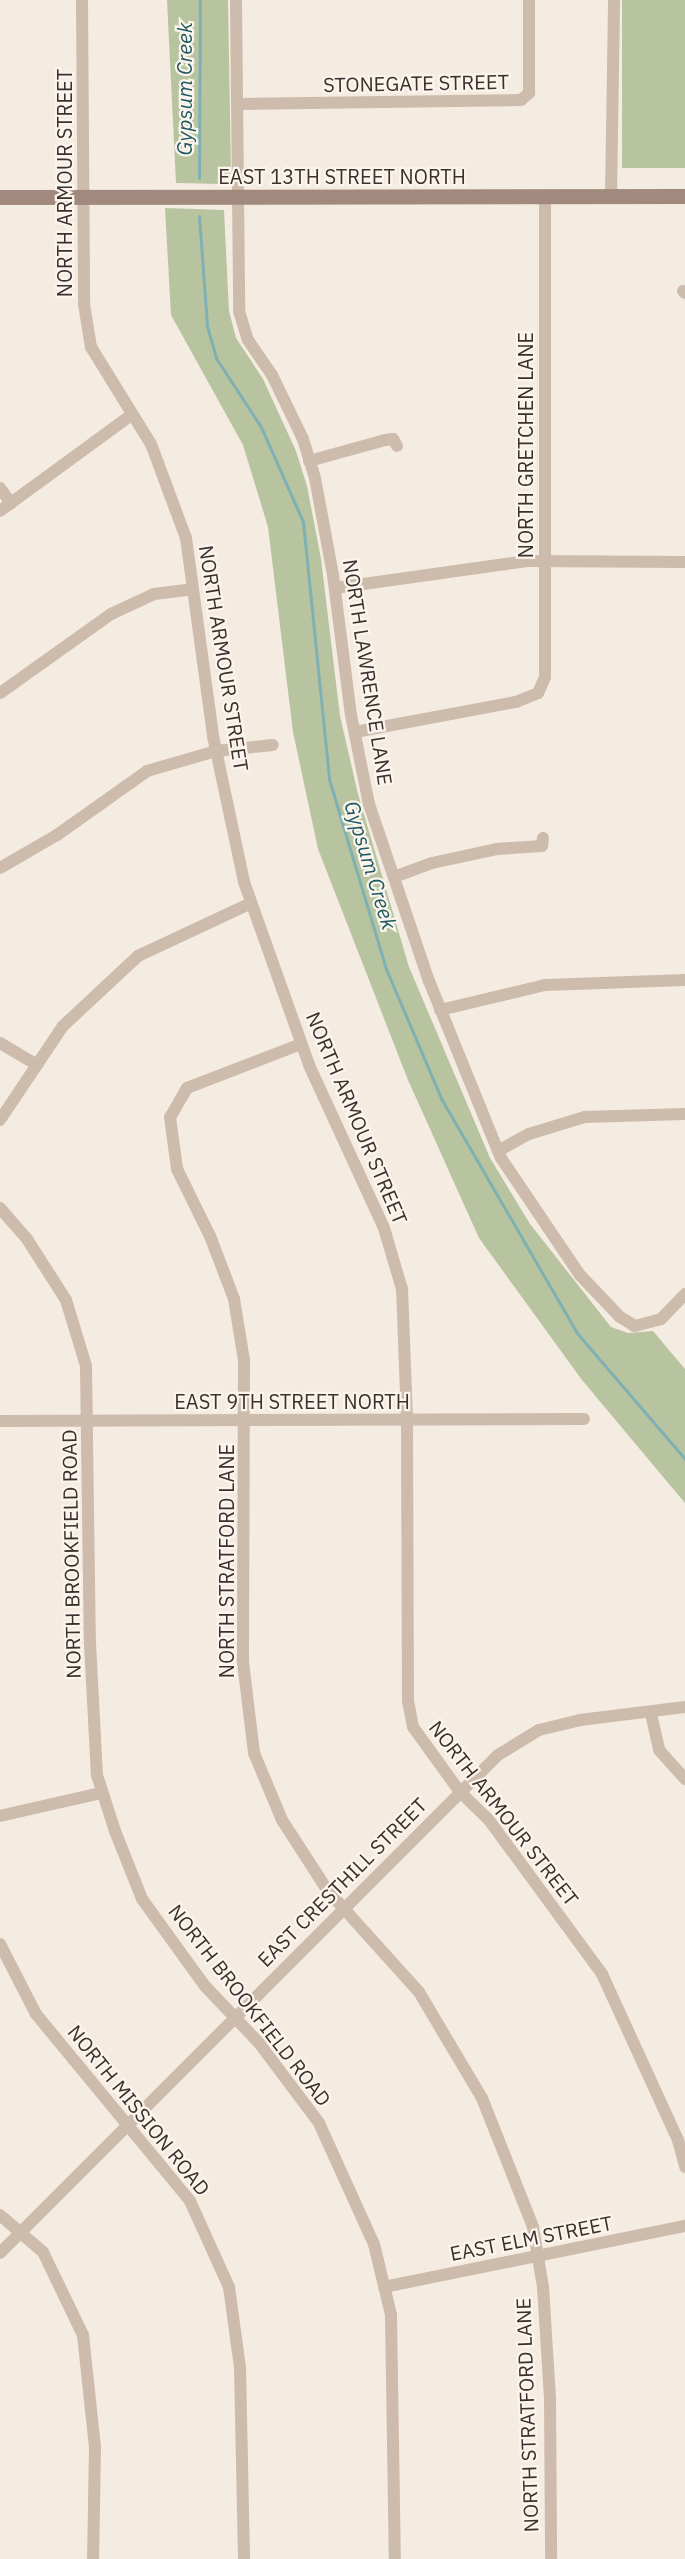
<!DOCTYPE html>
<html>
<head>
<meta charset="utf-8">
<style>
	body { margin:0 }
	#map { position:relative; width:685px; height:2559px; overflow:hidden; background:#f4ebe1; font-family:"IBM Plex Sans",sans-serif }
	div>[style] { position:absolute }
	.green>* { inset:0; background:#b8c4a0; transform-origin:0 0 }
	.stream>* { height:3px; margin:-1.5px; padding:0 1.5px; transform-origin:1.5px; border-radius:1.5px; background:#7fb0b2 }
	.street>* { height:12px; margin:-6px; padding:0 6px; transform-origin:6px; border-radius:6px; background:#cdbbac }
	.secondary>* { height:15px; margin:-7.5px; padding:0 7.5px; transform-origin:7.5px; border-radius:7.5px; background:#a18a7d }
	span { translate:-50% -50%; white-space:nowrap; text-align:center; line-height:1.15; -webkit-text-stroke:4.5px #fbf5ee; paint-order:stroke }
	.street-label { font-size:20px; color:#3b302b }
	.water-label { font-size:21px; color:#1f5a5e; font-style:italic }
</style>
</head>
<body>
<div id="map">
	<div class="green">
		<i style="clip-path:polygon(167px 0,228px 0,231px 173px,222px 184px,176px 183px)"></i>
		<i style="left:622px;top:0;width:63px;height:168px"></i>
		<i style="clip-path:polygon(165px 208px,224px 210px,229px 311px,236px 338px,263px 379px,296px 451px,307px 486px,321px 559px,340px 716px,358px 794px,409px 967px,490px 1158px,530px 1224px,611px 1327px,628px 1333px,653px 1331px,685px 1369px,685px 1503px,582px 1380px,479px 1238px,408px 1080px,318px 849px,293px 732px,268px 527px,243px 445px,171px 315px)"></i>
	</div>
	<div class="stream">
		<i style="left:199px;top:178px;width:178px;rotate:-89.7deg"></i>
		<i style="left:199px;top:216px;width:110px;rotate:85.8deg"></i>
		<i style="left:207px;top:326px;width:33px;rotate:74deg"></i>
		<i style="left:216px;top:358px;width:82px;rotate:56.9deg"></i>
		<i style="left:261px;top:427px;width:104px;rotate:66.1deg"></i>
		<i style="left:303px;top:522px;width:258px;rotate:84.2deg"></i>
		<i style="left:329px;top:779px;width:198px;rotate:73.3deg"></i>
		<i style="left:386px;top:969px;width:142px;rotate:66.9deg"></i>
		<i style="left:442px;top:1100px;width:269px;rotate:59.9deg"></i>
		<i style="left:577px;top:1333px;width:166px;rotate:49.4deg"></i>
	</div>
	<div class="street">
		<i style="left:82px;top:0;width:304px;rotate:89.6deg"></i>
		<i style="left:84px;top:304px;width:44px;rotate:80.8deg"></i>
		<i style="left:91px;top:347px;width:114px;rotate:58.3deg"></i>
		<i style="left:151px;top:444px;width:100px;rotate:69.6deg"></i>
		<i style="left:186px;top:538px;width:200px;rotate:82.2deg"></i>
		<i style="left:213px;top:736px;width:149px;rotate:78deg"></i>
		<i style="left:244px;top:882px;width:194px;rotate:70.4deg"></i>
		<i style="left:309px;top:1065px;width:179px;rotate:65.3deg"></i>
		<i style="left:384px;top:1228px;width:64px;rotate:73.6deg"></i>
		<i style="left:402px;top:1289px;width:131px;rotate:87.8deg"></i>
		<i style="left:407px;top:1420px;width:281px;rotate:89.8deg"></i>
		<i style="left:408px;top:1701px;width:26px;rotate:79deg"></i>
		<i style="left:413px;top:1727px;width:80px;rotate:54.1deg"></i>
		<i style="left:460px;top:1792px;width:40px;rotate:44deg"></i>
		<i style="left:489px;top:1820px;width:191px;rotate:53.7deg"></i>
		<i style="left:602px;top:1974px;width:183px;rotate:65.4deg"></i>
		<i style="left:678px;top:2140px;width:28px;rotate:75deg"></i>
		<i style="left:236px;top:0;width:311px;rotate:89.4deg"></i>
		<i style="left:239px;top:311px;width:30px;rotate:73deg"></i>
		<i style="left:248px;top:340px;width:42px;rotate:55.6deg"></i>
		<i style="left:272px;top:375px;width:71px;rotate:64.2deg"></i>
		<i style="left:303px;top:439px;width:41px;rotate:72.9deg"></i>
		<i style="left:315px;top:478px;width:99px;rotate:79.5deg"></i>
		<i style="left:333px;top:575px;width:141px;rotate:82.7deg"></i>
		<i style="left:351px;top:715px;width:91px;rotate:78.6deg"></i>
		<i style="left:369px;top:804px;width:187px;rotate:71.3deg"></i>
		<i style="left:429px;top:981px;width:191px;rotate:67.9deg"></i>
		<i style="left:501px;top:1158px;width:141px;rotate:56deg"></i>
		<i style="left:580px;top:1275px;width:58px;rotate:46.4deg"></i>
		<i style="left:620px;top:1317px;width:17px;rotate:31deg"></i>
		<i style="left:635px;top:1326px;width:27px;rotate:-15deg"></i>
		<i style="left:661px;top:1319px;width:35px;rotate:-46deg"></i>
		<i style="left:238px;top:104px;width:283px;rotate:-0.8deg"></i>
		<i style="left:521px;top:100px;width:11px;rotate:-41deg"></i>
		<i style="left:529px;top:93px;width:93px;rotate:-90deg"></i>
		<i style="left:611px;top:196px;width:196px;rotate:-89.1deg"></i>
		<i style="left:683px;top:291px;width:3px;rotate:45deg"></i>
		<i style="left:309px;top:461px;width:79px;rotate:-15.4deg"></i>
		<i style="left:385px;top:440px;width:8px;rotate:-7deg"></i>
		<i style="left:393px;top:439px;width:8px;rotate:60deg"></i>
		<i style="left:0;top:488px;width:19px;rotate:54deg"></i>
		<i style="left:0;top:511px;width:162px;rotate:-36.2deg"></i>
		<i style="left:335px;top:588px;width:194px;rotate:-8deg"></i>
		<i style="left:527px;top:561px;width:158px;rotate:0.4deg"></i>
		<i style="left:0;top:693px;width:136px;rotate:-35.4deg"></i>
		<i style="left:111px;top:614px;width:47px;rotate:-24.9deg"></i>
		<i style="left:154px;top:594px;width:39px;rotate:-7deg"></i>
		<i style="left:355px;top:732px;width:164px;rotate:-10.6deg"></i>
		<i style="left:516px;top:702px;width:24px;rotate:-22deg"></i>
		<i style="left:538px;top:693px;width:17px;rotate:-66deg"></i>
		<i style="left:545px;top:677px;width:481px;rotate:-90deg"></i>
		<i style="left:0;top:868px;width:66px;rotate:-30.1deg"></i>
		<i style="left:57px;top:835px;width:110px;rotate:-35.4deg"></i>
		<i style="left:147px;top:771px;width:72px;rotate:-16.2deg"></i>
		<i style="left:216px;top:751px;width:57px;rotate:-6deg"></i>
		<i style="left:394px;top:877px;width:40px;rotate:-20.2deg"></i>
		<i style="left:432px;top:863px;width:66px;rotate:-12.2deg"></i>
		<i style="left:497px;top:849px;width:45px;rotate:-3.8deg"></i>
		<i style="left:542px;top:846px;width:8px;rotate:-83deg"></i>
		<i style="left:440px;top:1010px;width:108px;rotate:-13.4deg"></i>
		<i style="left:545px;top:985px;width:140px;rotate:-2deg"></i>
		<i style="left:0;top:1043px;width:43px;rotate:30.7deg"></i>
		<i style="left:301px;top:1044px;width:122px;rotate:158.9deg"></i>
		<i style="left:187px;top:1088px;width:34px;rotate:120deg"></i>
		<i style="left:170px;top:1117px;width:52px;rotate:82.3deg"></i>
		<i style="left:177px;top:1169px;width:75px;rotate:63.8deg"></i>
		<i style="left:210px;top:1236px;width:67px;rotate:69.1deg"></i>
		<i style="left:234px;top:1299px;width:62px;rotate:80.7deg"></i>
		<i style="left:244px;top:1360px;width:302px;rotate:90.2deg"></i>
		<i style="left:243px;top:1662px;width:92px;rotate:83.1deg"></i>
		<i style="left:254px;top:1753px;width:73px;rotate:67.3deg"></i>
		<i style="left:282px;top:1820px;width:85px;rotate:57.1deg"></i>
		<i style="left:328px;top:1891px;width:136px;rotate:48deg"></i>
		<i style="left:419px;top:1992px;width:123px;rotate:59.3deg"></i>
		<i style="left:482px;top:2098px;width:139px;rotate:68.4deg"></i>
		<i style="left:533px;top:2227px;width:61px;rotate:80.5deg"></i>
		<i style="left:543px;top:2287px;width:111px;rotate:86.4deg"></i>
		<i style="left:550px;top:2398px;width:161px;rotate:89.6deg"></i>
		<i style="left:0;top:1120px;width:113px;rotate:-56.2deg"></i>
		<i style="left:63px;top:1026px;width:103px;rotate:-43deg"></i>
		<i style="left:138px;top:956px;width:125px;rotate:-25.1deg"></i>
		<i style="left:498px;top:1151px;width:35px;rotate:-29deg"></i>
		<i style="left:529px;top:1134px;width:59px;rotate:-16.9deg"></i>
		<i style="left:585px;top:1117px;width:100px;rotate:-1.7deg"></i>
		<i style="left:0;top:1208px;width:41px;rotate:48.9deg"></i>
		<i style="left:27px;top:1239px;width:72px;rotate:57.4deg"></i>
		<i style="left:66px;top:1300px;width:69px;rotate:73.1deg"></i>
		<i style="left:86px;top:1366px;width:277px;rotate:89.2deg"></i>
		<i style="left:90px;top:1643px;width:132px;rotate:87deg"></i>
		<i style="left:97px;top:1775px;width:59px;rotate:72.2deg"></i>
		<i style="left:115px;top:1831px;width:73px;rotate:68.3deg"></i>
		<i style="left:142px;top:1899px;width:107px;rotate:54.1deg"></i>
		<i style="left:205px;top:1986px;width:79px;rotate:46.5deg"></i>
		<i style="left:259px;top:2043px;width:100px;rotate:53.1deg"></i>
		<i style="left:319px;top:2123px;width:133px;rotate:65.6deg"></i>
		<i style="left:374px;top:2244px;width:73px;rotate:76.5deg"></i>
		<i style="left:391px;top:2315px;width:244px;rotate:89.1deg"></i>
		<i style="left:0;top:1421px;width:584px;rotate:-0.2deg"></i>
		<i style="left:651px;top:1714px;width:37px;rotate:77deg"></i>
		<i style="left:659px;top:1750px;width:39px;rotate:48deg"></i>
		<i style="left:0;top:1816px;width:104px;rotate:-12.8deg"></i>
		<i style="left:0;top:1944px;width:79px;rotate:62.8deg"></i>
		<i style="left:36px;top:2014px;width:242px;rotate:50.5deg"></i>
		<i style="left:190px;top:2201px;width:94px;rotate:65.6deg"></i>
		<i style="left:229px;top:2287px;width:81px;rotate:82.2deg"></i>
		<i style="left:240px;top:2367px;width:192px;rotate:88.8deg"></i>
		<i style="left:0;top:2215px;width:57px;rotate:40.7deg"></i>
		<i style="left:43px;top:2252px;width:92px;rotate:64.3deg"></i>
		<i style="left:83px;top:2335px;width:114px;rotate:83.9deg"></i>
		<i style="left:95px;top:2448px;width:111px;rotate:91deg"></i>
		<i style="left:0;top:2253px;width:704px;rotate:-45deg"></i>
		<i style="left:498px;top:1755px;width:48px;rotate:-31.4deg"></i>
		<i style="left:539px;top:1730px;width:42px;rotate:-13.7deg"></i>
		<i style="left:580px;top:1720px;width:106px;rotate:-7.1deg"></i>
		<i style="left:384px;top:2287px;width:307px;rotate:-11.5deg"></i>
	</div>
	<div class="secondary">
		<i style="left:0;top:197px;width:685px;rotate:-0.08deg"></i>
	</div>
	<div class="street-label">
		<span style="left:416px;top:83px;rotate:-1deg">STONEGATE STREET</span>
		<span style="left:342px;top:176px">EAST 13TH STREET NORTH</span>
		<span style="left:64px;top:183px;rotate:-90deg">NORTH ARMOUR STREET</span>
		<span style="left:525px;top:445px;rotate:-90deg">NORTH GRETCHEN LANE</span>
		<span style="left:224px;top:658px;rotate:81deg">NORTH ARMOUR STREET</span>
		<span style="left:368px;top:672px;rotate:81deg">NORTH LAWRENCE LANE</span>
		<span style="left:357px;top:1118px;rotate:67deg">NORTH ARMOUR STREET</span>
		<span style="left:292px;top:1401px">EAST 9TH STREET NORTH</span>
		<span style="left:71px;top:1554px;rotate:-91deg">NORTH BROOKFIELD ROAD</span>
		<span style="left:226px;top:1561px;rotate:-90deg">NORTH STRATFORD LANE</span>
		<span style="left:504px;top:1813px;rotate:52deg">NORTH ARMOUR STREET</span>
		<span style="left:342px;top:1882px;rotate:-45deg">EAST CRESTHILL STREET</span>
		<span style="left:250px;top:2005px;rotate:52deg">NORTH BROOKFIELD ROAD</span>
		<span style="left:139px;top:2110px;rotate:51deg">NORTH MISSION ROAD</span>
		<span style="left:531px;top:2238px;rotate:-11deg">EAST ELM STREET</span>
		<span style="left:527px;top:2415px;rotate:-92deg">NORTH STRATFORD LANE</span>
	</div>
	<div class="water-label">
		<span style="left:184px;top:89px;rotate:-90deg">Gypsum Creek</span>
		<span style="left:371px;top:865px;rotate:73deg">Gypsum Creek</span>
	</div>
</div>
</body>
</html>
